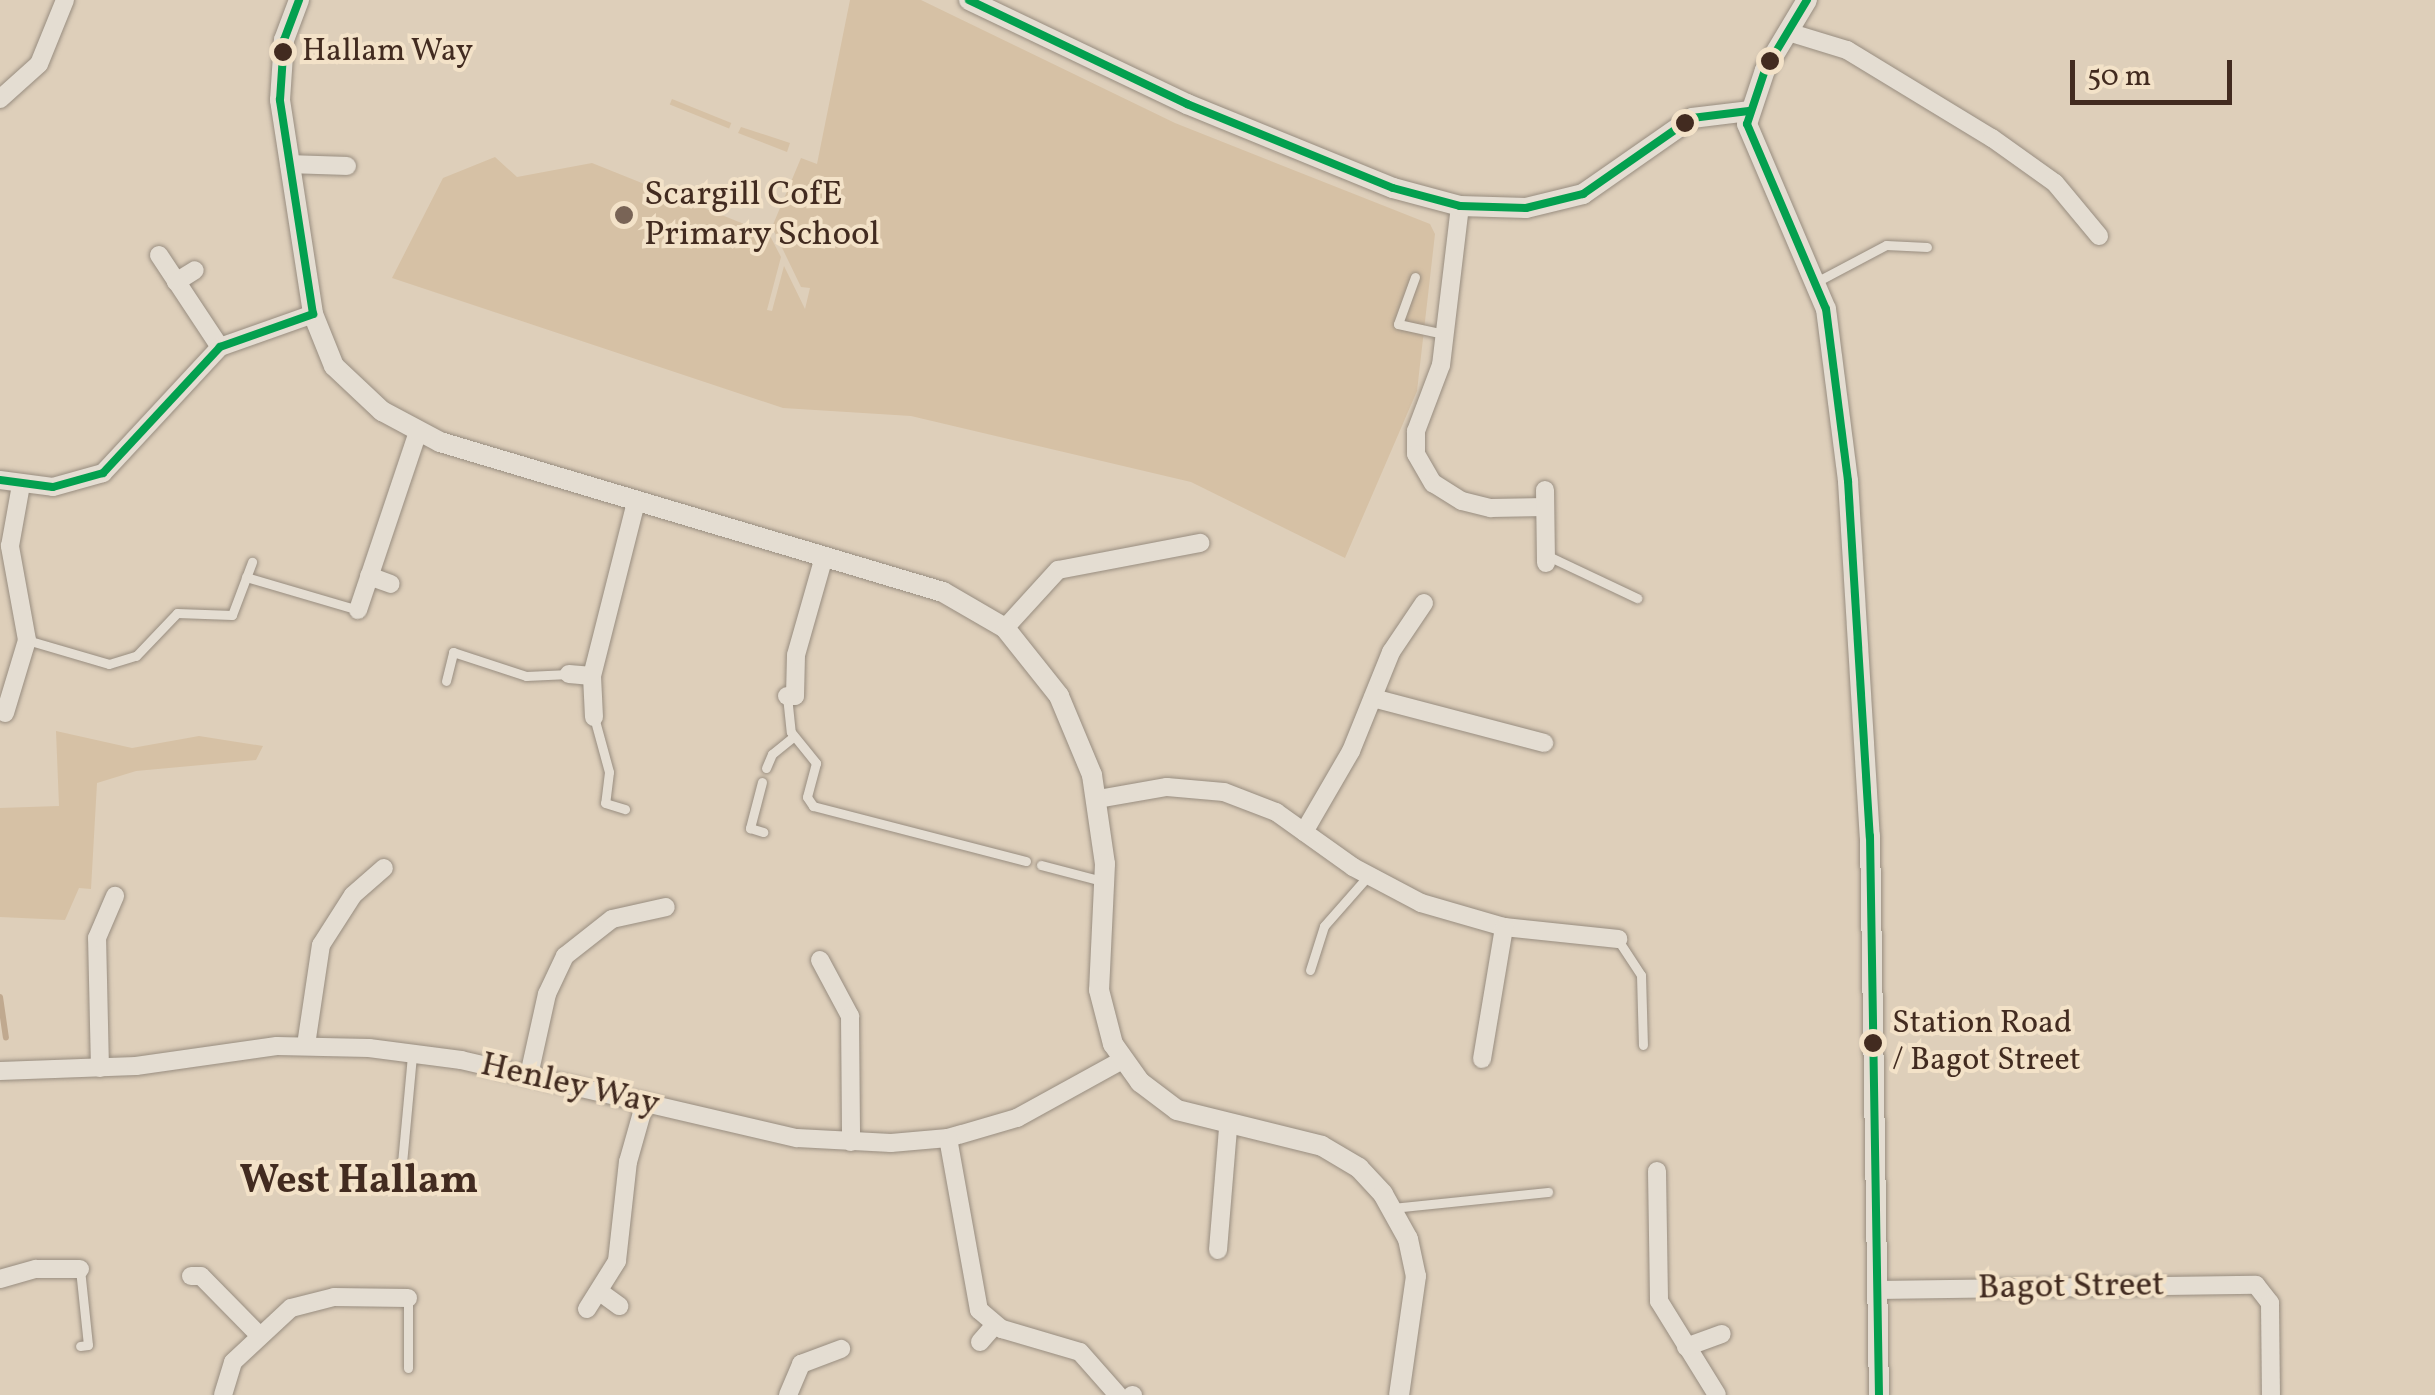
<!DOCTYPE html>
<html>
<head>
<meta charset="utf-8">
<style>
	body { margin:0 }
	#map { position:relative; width:2435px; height:1395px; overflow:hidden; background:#decfba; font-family:Vollkorn,serif }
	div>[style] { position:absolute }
	.green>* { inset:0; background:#d6c1a5; transform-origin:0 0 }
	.stream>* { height:6px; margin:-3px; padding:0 3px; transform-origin:3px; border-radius:3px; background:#c0a98f }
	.roads { filter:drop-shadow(0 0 2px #988d80) drop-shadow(0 0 2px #988d80) }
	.service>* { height:9px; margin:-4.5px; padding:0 4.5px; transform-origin:4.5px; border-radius:4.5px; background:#e4ddd2 }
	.minor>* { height:18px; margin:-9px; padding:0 9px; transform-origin:9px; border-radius:9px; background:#e4ddd2 }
	.tertiary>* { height:20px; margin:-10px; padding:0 10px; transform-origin:10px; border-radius:10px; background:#e4ddd2 }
	.bus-1>* { height:8px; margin:-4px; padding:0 4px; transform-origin:4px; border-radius:4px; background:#03a04f }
	.dots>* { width:28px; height:28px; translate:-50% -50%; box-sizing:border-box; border:5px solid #f3e2c8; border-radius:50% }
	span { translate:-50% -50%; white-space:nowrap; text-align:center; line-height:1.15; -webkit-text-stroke:8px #f3e2c8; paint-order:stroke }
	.bus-label { font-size:32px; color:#422b20 }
	.left { translate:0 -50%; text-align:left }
	.poi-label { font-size:35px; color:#422b20 }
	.street-label { font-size:35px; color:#422b20 }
	.quarter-label { font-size:40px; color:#422b20; font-weight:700 }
	.scale { position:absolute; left:2070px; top:60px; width:162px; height:45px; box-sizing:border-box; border:5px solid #422b20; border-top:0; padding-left:12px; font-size:30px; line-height:35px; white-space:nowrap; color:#422b20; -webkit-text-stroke:8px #f3e2c8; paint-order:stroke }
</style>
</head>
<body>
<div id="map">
	<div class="green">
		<i style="clip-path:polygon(850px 0,921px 0,1175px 123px,1430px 224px,1435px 234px,1417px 391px,1345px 558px,1191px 482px,911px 416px,783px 408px,392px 278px,443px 178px,495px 157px,517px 177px,592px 163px,769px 234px,781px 257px,767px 310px,772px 311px,784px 266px,805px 309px,810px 288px,801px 287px,772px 227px,801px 158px,817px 164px)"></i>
		<i style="left:672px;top:99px;width:64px;height:6px;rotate:22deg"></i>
		<i style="clip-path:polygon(741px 127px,790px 143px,787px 152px,738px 133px)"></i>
		<i style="clip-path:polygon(56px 731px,132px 748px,199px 736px,263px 746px,256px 760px,136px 771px,97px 783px,91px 889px,79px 888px,65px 920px,0 917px,0 808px,59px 806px)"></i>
	</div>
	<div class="stream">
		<i style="left:0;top:997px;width:41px;rotate:81.7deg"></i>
	</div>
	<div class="roads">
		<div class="service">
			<i style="left:1415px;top:277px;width:50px;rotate:109.9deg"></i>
			<i style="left:1398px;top:324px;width:47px;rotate:12.3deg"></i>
			<i style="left:1818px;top:281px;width:77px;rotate:-27.9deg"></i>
			<i style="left:1886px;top:245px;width:41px;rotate:2.8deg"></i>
			<i style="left:1546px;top:555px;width:101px;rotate:25.3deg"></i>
			<i style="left:246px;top:577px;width:117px;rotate:16.4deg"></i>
			<i style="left:27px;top:640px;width:85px;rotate:16.3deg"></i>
			<i style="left:109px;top:664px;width:28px;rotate:-17deg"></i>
			<i style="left:136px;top:656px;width:59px;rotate:-46.4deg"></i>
			<i style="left:177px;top:613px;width:55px;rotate:2.1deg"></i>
			<i style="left:232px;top:615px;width:57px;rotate:-69.3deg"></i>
			<i style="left:446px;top:681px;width:30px;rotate:-76deg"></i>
			<i style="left:453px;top:652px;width:77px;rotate:18.2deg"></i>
			<i style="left:526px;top:676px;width:43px;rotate:-2.7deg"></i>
			<i style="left:787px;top:696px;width:36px;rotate:84deg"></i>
			<i style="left:791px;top:732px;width:40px;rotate:51deg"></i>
			<i style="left:816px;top:763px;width:35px;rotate:105deg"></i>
			<i style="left:807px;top:797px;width:11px;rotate:56deg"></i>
			<i style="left:813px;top:806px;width:220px;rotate:14.5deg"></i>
			<i style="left:594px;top:717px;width:57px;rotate:74.7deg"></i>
			<i style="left:609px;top:772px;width:31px;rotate:97deg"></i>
			<i style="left:605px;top:803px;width:21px;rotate:17deg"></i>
			<i style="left:766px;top:768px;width:15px;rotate:-67deg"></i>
			<i style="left:772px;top:754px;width:27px;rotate:-39deg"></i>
			<i style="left:762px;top:782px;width:48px;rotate:104.6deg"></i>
			<i style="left:750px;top:828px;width:14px;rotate:17deg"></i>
			<i style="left:1041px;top:865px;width:63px;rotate:14.7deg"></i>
			<i style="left:1618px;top:940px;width:42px;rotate:56.7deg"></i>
			<i style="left:1641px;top:975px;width:70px;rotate:88.4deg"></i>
			<i style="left:1310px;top:970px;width:46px;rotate:-72.3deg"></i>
			<i style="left:1324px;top:926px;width:67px;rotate:-48.7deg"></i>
			<i style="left:401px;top:1174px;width:120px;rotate:-84.7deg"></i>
			<i style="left:1392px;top:1208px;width:157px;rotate:-5.9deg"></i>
			<i style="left:80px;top:1269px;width:76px;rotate:84deg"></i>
			<i style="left:88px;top:1345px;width:8px;rotate:173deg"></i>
			<i style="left:408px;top:1298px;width:70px;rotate:90deg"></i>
		</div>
		<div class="minor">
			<i style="left:1788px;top:32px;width:62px;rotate:17deg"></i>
			<i style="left:1847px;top:50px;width:170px;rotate:31.3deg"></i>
			<i style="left:1992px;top:138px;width:77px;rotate:35.5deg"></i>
			<i style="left:2055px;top:183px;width:69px;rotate:50.3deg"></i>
			<i style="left:0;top:99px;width:52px;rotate:-41.9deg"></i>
			<i style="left:39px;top:64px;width:69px;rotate:-67.9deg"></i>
			<i style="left:289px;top:164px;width:58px;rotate:2deg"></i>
			<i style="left:1460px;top:206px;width:160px;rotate:96.8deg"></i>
			<i style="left:1441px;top:365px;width:71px;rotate:110.7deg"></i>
			<i style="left:1416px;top:431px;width:23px;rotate:90deg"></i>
			<i style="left:1416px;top:454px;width:34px;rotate:60deg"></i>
			<i style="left:1433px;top:483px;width:34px;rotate:32deg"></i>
			<i style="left:1462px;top:501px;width:30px;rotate:14deg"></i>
			<i style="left:1491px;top:508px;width:54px;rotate:-1.1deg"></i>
			<i style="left:159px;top:255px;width:110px;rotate:56.5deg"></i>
			<i style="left:176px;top:282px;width:22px;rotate:-32deg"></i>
			<i style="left:0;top:480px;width:53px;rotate:7.5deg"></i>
			<i style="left:53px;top:487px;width:52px;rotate:-15.6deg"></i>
			<i style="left:103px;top:473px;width:172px;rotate:-47.1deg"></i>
			<i style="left:220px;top:347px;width:99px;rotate:-19.5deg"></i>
			<i style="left:1545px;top:490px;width:73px;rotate:89.2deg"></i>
			<i style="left:369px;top:576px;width:23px;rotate:20deg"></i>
			<i style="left:358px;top:610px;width:188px;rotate:-71.4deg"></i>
			<i style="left:1005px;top:628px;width:79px;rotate:-47.6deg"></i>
			<i style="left:1058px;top:570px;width:145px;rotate:-10.8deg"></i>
			<i style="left:569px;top:674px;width:23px;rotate:5deg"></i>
			<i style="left:787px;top:696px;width:8px"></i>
			<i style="left:795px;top:696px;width:41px;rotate:-88.6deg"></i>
			<i style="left:796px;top:655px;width:102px;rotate:-74.1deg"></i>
			<i style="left:1373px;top:698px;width:177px;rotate:14.7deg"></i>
			<i style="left:5px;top:713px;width:76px;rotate:-73.2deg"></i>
			<i style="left:27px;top:640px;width:96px;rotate:-100.3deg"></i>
			<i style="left:10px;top:546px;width:62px;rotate:-79.8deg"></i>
			<i style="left:594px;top:717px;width:41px;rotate:-92.8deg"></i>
			<i style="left:592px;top:676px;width:179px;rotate:-75.8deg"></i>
			<i style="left:1098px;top:799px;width:70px;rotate:-9.9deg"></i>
			<i style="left:1167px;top:787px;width:57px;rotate:5deg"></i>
			<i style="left:1224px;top:792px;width:56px;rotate:21deg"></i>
			<i style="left:1276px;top:812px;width:95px;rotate:35.5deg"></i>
			<i style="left:1353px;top:867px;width:77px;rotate:27.9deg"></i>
			<i style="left:1421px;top:903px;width:86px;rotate:16.1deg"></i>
			<i style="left:1504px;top:927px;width:115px;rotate:6deg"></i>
			<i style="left:1304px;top:832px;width:94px;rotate:-59.9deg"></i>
			<i style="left:1351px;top:751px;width:107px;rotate:-68deg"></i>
			<i style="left:1391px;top:652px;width:59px;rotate:-56deg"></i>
			<i style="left:820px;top:960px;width:64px;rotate:61.8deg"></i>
			<i style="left:850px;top:1016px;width:126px;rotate:89.5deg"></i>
			<i style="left:306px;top:1045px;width:101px;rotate:-81.5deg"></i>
			<i style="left:321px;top:945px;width:59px;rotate:-57.4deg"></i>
			<i style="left:353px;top:895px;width:41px;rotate:-41.1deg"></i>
			<i style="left:1482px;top:1059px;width:134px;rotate:-80.5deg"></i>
			<i style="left:100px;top:1068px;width:130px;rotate:-91.3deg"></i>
			<i style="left:97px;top:938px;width:46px;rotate:-66.8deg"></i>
			<i style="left:0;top:1071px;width:136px;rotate:-2.1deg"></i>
			<i style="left:136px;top:1066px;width:142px;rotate:-8.1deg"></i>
			<i style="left:277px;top:1046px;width:92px;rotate:1.2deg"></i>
			<i style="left:369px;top:1048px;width:93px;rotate:7.4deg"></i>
			<i style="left:461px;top:1060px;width:345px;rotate:13.1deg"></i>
			<i style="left:797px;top:1138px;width:94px;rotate:3deg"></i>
			<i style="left:891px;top:1143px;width:57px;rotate:-5deg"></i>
			<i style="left:948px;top:1138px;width:72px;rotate:-16.2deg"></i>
			<i style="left:1017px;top:1118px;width:120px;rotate:-28.9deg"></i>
			<i style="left:529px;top:1075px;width:83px;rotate:-77.5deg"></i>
			<i style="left:547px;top:994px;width:42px;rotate:-64.7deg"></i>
			<i style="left:565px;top:956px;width:60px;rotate:-38.2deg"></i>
			<i style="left:612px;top:919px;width:55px;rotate:-12.5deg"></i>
			<i style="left:948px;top:1138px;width:175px;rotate:79.8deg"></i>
			<i style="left:979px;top:1310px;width:30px;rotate:40deg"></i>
			<i style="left:1002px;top:1329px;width:81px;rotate:16.4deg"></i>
			<i style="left:1080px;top:1352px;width:57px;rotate:48.5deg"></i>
			<i style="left:1657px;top:1171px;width:130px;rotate:89.1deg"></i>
			<i style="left:1659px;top:1301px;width:110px;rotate:58.3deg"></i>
			<i style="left:1218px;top:1250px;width:122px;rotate:-85.3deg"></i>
			<i style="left:191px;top:1276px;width:10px"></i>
			<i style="left:201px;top:1276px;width:81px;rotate:45.5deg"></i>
			<i style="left:0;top:1279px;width:37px;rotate:-16deg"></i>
			<i style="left:36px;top:1269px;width:44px"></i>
			<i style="left:1877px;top:1290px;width:379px;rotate:-0.8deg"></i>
			<i style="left:2256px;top:1285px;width:23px;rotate:52deg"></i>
			<i style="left:2270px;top:1303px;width:92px;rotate:89.4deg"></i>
			<i style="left:600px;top:1292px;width:24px;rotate:36deg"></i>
			<i style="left:587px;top:1309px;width:57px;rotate:-58deg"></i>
			<i style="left:617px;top:1261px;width:100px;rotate:-83.7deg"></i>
			<i style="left:628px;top:1162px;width:62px;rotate:-74.2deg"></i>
			<i style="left:980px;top:1342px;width:23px;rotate:-49deg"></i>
			<i style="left:1686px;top:1347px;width:38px;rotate:-20deg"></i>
			<i style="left:223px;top:1395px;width:34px;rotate:-73deg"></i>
			<i style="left:233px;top:1362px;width:79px;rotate:-43deg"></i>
			<i style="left:291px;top:1308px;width:44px;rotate:-14.3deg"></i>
			<i style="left:334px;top:1297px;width:74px;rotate:0.8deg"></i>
			<i style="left:788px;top:1395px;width:34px;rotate:-67deg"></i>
			<i style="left:801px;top:1364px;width:43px;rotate:-20.6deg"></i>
			<i style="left:1132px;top:1395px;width:1px"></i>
		</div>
		<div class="tertiary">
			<i style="left:299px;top:0;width:43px;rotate:110.6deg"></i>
			<i style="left:284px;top:40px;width:60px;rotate:93.8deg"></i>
			<i style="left:280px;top:100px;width:217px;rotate:81.2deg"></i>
			<i style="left:313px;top:314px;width:56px;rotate:68deg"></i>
			<i style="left:334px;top:366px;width:66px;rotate:43.2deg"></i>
			<i style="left:382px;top:411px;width:66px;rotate:28.1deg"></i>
			<i style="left:440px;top:442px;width:525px;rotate:16.61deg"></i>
			<i style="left:943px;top:592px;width:72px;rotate:30.1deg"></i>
			<i style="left:1005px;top:628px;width:87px;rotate:51.5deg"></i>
			<i style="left:1059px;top:696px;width:86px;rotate:67.3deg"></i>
			<i style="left:1092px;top:775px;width:90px;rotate:81.7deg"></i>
			<i style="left:1105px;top:864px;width:126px;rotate:92.7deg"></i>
			<i style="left:1099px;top:990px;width:56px;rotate:75.5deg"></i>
			<i style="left:1113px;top:1044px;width:47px;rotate:54.6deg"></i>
			<i style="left:1140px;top:1082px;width:46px;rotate:37.1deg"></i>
			<i style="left:1177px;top:1110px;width:149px;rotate:13.9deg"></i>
			<i style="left:1322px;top:1146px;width:43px;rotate:30.7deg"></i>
			<i style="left:1359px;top:1168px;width:35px;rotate:47deg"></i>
			<i style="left:1383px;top:1194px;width:51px;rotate:60.9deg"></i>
			<i style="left:1408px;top:1239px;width:38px;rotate:78deg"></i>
			<i style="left:1416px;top:1276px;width:120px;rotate:98.1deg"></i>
			<i style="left:969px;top:0;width:242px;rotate:25.5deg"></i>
			<i style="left:1187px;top:104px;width:222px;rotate:22.2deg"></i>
			<i style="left:1393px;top:188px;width:69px;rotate:15deg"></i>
			<i style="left:1460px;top:206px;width:66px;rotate:1.7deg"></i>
			<i style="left:1526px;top:208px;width:59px;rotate:-13.8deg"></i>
			<i style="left:1583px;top:194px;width:133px;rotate:-34.9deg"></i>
			<i style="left:1692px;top:118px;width:57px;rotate:-7deg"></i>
			<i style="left:1807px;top:0;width:82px;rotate:121deg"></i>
			<i style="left:1765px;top:70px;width:57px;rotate:108.4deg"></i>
			<i style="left:1747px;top:124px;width:201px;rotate:66.9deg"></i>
			<i style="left:1826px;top:309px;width:173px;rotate:82.7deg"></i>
			<i style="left:1848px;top:481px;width:356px;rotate:86.5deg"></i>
			<i style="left:1870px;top:836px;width:559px;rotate:89.08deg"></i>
		</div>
	</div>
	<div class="bus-1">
		<i style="left:969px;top:0;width:242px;rotate:25.5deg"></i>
		<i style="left:1187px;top:104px;width:222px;rotate:22.2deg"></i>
		<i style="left:1393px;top:188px;width:69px;rotate:15deg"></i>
		<i style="left:1460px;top:206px;width:66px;rotate:1.7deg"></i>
		<i style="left:1526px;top:208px;width:59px;rotate:-13.8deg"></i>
		<i style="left:1583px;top:194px;width:133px;rotate:-34.9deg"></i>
		<i style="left:1692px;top:118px;width:57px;rotate:-7deg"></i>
		<i style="left:1807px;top:0;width:82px;rotate:121deg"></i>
		<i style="left:1765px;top:70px;width:57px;rotate:108.4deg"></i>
		<i style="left:1747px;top:124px;width:201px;rotate:66.9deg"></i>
		<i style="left:1826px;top:309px;width:173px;rotate:82.7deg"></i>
		<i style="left:1848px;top:481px;width:356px;rotate:86.5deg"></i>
		<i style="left:1870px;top:836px;width:559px;rotate:89.08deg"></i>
		<i style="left:0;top:480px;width:53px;rotate:7.5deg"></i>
		<i style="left:53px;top:487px;width:52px;rotate:-15.6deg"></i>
		<i style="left:103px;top:473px;width:172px;rotate:-47.1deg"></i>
		<i style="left:220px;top:347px;width:99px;rotate:-19.5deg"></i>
		<i style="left:313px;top:314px;width:217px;rotate:-98.8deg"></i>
		<i style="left:280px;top:100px;width:60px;rotate:-86.2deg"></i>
		<i style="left:284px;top:40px;width:43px;rotate:-69.4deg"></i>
	</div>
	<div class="dots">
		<i style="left:283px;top:52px;background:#422b20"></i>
		<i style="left:1770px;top:61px;background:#422b20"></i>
		<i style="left:1685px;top:123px;background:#422b20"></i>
		<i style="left:624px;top:215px;background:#796456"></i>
		<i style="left:1873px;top:1043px;background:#422b20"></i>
	</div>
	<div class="bus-label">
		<span class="left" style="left:302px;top:52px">Hallam Way</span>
		<span class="left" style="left:1892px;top:1043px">Station Road<br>/ Bagot Street</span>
	</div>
	<div class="poi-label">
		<span class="left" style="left:644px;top:215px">Scargill CofE<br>Primary School</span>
	</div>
	<div class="street-label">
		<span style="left:570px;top:1085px;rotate:13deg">Henley Way</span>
		<span style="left:2071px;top:1287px;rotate:-1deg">Bagot Street</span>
	</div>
	<div class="quarter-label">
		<span style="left:359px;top:1182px">West Hallam</span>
	</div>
	<div class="scale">50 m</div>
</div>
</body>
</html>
